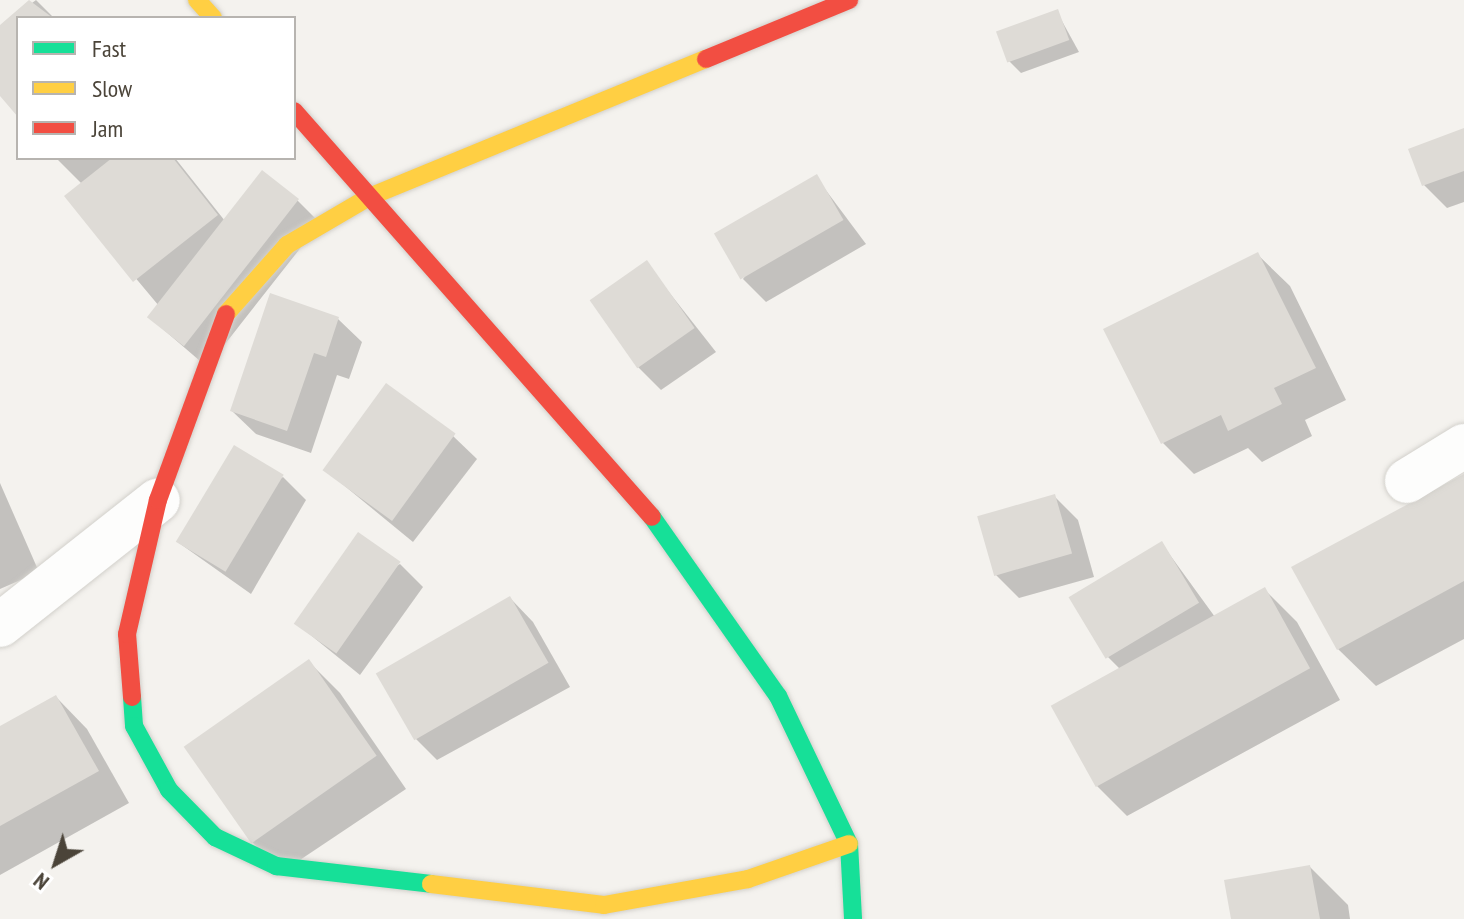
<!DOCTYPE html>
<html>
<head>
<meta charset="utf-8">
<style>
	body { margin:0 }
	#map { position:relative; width:1464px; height:919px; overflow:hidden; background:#f4f2ee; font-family:"PT Sans Narrow",sans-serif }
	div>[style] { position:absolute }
	.shadow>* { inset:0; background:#0003 }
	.building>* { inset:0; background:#dedbd6; transform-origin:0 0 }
	.roads { filter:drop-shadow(0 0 2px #d2d0cb) drop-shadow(0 0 2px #d2d0cb) }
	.street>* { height:44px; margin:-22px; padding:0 22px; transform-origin:22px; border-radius:22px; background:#fdfdfc }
	.fast>* { height:18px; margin:-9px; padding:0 9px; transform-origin:9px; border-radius:9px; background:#16e098 }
	.slow>* { height:18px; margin:-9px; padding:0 9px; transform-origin:9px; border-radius:9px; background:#ffcf43 }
	.jam>* { height:18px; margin:-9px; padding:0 9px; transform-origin:9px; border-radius:9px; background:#f24e42 }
	span { translate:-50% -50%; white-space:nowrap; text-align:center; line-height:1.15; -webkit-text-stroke:6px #fff; paint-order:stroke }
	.legend { position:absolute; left:16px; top:16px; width:280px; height:144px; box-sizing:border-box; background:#fff; border:2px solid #b7b4b0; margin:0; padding:10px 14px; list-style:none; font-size:24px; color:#4b4439 }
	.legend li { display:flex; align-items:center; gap:16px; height:40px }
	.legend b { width:40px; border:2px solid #b7b4b0 }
	.north { position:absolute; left:16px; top:823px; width:80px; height:80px; -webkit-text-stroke:6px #fff; paint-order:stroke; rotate:219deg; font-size:22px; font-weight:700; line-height:32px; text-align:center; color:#4b4439 }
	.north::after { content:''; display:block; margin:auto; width:28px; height:36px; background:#4b4439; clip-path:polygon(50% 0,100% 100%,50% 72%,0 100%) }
</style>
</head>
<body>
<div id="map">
	<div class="shadow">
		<i style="clip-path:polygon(36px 0,54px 18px,18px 18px,18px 114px,0 93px,0 27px)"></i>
		<i style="clip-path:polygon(1057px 12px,1079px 52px,1021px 73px,1009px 61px)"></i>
		<i style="clip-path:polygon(1464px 130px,1464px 202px,1447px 208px,1424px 185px)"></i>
		<i style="clip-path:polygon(56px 158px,175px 158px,225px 221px,297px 200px,320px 223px,207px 367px,150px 318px,159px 306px,67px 196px,82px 184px)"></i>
		<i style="clip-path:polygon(816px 177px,866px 244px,766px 302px,743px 279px)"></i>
		<i style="clip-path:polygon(1258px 255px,1290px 286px,1346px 400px,1305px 420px,1312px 436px,1262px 462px,1248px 448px,1194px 474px,1163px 443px)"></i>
		<i style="clip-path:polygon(646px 263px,716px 352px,661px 390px,638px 367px)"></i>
		<i style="clip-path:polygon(338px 319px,362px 342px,349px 379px,337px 375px,311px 453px,256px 434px,232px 411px)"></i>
		<i style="clip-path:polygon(453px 436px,477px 459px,413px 542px,324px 469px)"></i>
		<i style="clip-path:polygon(1464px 476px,1464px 639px,1376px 686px,1338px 649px)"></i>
		<i style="clip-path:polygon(283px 477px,306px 500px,251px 594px,179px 543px)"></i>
		<i style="clip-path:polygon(0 483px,39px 572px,0 589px)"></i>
		<i style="clip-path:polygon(1055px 497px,1078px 520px,1094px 577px,1019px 598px,996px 575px)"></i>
		<i style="clip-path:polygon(1162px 544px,1215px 617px,1265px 590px,1297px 622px,1340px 700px,1127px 816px,1095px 784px,1120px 669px,1107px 656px)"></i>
		<i style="clip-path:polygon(400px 564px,423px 587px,360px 675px,297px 624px)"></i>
		<i style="clip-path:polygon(510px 598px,533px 622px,570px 687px,437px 760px,414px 737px)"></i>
		<i style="clip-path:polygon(309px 662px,340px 693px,406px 789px,282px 872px,250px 840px)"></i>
		<i style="clip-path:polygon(56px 697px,87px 729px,129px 803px,0 875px,0 728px)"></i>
		<i style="clip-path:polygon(1310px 867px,1348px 905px,1350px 919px,1233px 919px)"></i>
	</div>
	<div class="building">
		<i style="clip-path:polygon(29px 0,53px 18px,18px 18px,18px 117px,0 96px,0 25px)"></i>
		<i style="left:1058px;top:9px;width:33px;height:66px;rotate:70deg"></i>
		<i style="clip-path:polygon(1464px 128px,1464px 171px,1422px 186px,1408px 149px)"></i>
		<i style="clip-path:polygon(112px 158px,173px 158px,218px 215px,133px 282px,64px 196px)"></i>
		<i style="left:262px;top:170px;width:47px;height:187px;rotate:38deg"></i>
		<i style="left:817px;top:174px;width:53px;height:119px;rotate:60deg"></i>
		<i style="clip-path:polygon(1258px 252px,1316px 368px,1274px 388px,1282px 404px,1228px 431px,1221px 415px,1161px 444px,1103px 329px)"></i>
		<i style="left:647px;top:260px;width:83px;height:70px;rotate:55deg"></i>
		<i style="clip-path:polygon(270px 293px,339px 317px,326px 357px,314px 353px,287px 431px,230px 411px)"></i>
		<i style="left:386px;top:383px;width:86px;height:108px;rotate:36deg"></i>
		<i style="left:234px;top:445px;width:58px;height:113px;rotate:31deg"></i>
		<i style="clip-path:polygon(1464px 474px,1464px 581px,1337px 650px,1291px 567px)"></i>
		<i style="left:1055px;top:494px;width:62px;height:81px;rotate:74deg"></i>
		<i style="left:358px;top:532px;width:52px;height:112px;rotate:35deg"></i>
		<i style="left:1162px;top:541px;width:72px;height:109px;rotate:59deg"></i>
		<i style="left:1265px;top:587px;width:93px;height:245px;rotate:61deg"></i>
		<i style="left:510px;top:596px;width:77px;height:155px;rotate:60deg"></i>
		<i style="left:309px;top:659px;width:118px;height:153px;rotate:55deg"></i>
		<i style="clip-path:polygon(56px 695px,99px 771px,0 826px,0 726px)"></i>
		<i style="clip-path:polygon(1310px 865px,1320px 919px,1231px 919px,1224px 880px)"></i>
	</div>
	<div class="roads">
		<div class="street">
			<i style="left:1407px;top:481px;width:67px;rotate:-31.6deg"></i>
			<i style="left:0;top:625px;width:201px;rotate:-38.3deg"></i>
		</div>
		<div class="fast">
			<i style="left:652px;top:517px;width:219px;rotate:54.9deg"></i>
			<i style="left:778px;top:696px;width:164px;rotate:64.4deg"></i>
			<i style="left:849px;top:844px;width:75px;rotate:86.9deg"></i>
			<i style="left:132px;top:697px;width:29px;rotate:86deg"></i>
			<i style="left:134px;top:726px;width:73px;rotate:61.3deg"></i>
			<i style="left:169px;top:790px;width:66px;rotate:45.6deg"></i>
			<i style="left:215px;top:837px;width:68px;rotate:25.4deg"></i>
			<i style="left:276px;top:866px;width:156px;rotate:6.6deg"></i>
		</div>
		<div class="slow">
			<i style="left:197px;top:0;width:24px;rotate:48deg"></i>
			<i style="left:226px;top:314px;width:92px;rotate:-48.5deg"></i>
			<i style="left:287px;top:245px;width:95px;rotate:-30.3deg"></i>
			<i style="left:369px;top:197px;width:364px;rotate:-22.3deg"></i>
			<i style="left:431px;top:884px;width:174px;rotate:6.9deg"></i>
			<i style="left:604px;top:905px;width:146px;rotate:-10.2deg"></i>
			<i style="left:748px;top:879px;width:107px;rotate:-19.1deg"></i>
		</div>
		<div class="jam">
			<i style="left:706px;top:59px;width:155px;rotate:-22.4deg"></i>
			<i style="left:294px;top:111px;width:541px;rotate:48.6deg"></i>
			<i style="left:132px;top:697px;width:63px;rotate:-94.5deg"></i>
			<i style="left:127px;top:634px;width:138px;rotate:-77deg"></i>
			<i style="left:158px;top:500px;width:198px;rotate:-69.9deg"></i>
		</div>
	</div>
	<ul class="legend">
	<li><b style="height:10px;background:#16e098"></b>Fast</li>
	<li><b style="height:10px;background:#ffcf43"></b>Slow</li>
	<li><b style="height:10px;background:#f24e42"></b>Jam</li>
	</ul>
	<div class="north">N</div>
</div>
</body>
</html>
